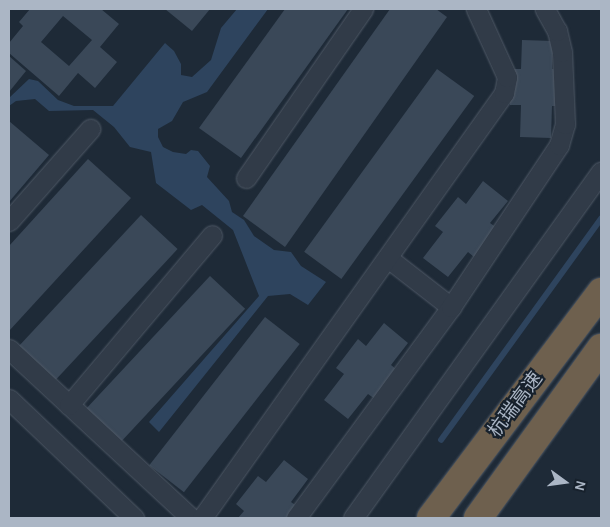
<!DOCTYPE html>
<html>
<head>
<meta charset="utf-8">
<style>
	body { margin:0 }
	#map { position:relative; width:610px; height:527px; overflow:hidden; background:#1e2a37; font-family:Karla,"Noto Sans SC",sans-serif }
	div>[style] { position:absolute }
	.water>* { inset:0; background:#2e445e }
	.stream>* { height:5.5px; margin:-2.75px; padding:0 2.75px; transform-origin:2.75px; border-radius:2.75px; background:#2e445e }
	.building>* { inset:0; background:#3a4858; transform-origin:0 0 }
	.roads { filter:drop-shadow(0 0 1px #4f5966) drop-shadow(0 0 1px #4f5966) }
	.minor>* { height:19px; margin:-9.5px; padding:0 9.5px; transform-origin:9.5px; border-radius:9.5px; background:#313b48 }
	.highway>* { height:28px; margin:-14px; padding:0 14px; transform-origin:14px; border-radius:14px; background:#6e604e }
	span { translate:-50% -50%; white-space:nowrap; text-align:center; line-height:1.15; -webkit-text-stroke:4.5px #17212c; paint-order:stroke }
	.street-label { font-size:19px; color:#abb6c5 }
	.frame { position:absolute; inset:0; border:10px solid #abb6c5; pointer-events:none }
	.north { position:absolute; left:540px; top:457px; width:50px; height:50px; -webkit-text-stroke:4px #17212c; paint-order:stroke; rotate:104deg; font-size:14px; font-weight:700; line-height:20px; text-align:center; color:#abb6c5 }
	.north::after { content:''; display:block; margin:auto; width:18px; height:22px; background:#abb6c5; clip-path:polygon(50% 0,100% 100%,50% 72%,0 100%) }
</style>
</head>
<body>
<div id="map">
	<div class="water">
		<i style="clip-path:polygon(237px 9px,268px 9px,207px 92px,183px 102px,172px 121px,158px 129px,158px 137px,163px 147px,173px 152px,186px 154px,191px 150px,198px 151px,210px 166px,207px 177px,229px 201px,232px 212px,244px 220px,254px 236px,274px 250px,291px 252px,301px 266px,326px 282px,308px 305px,290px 294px,268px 296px,159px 432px,149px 422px,259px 296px,233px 230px,202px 205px,191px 210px,156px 183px,151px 152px,130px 147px,114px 127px,93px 110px,49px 111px,35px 99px,16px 101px,9px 106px,9px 98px,29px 79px,38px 81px,58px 100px,74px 106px,113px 106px,165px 43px,174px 51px,181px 64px,181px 75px,192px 77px,211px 60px,221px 28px)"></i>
	</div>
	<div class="stream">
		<i style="left:441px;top:440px;width:273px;rotate:-54.1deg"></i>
	</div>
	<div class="building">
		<i style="clip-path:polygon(evenodd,30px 9px,101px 9px,119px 24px,100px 47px,117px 62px,95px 88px,78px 73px,59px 96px,9px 53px,9px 43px,23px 26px,19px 22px,30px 9px,63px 16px,92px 40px,69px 66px,41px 42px,63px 16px)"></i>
		<i style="clip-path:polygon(165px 9px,210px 9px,192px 31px)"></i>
		<i style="clip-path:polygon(285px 9px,348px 9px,241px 158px,199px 128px)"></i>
		<i style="clip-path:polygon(390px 9px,436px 9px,447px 17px,285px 247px,243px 216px)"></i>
		<i style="clip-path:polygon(522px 40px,553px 41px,552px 69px,561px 69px,560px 106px,552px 106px,551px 138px,520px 137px,521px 105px,510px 105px,511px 69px,521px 69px)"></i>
		<i style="clip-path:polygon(9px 56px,26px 71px,9px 92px)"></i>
		<i style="left:437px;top:69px;width:46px;height:226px;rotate:36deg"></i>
		<i style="clip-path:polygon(9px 121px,49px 155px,9px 202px)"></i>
		<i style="clip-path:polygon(88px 159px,131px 198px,9px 331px,9px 246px)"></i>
		<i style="clip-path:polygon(483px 181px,508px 201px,490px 223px,497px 228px,474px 257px,468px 252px,448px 277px,423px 258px,443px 232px,435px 226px,458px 197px,466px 204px)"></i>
		<i style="left:141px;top:215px;width:50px;height:181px;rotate:43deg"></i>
		<i style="left:210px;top:276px;width:48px;height:184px;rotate:43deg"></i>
		<i style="left:265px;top:317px;width:44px;height:188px;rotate:38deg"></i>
		<i style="clip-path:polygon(384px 323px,408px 343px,391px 365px,397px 370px,375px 399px,368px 394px,348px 419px,324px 400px,344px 374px,336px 368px,358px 339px,366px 346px)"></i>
		<i style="clip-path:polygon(284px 460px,308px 479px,291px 502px,298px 507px,288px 518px,238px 518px,244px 511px,236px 504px,258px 476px,266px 482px)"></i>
	</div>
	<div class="roads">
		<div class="minor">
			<i style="left:246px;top:178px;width:206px;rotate:-55.3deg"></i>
			<i style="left:9px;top:221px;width:123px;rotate:-48.6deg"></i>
			<i style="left:388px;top:258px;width:80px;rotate:37.9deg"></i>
			<i style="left:9px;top:349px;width:248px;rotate:42.9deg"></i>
			<i style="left:9px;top:399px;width:173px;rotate:43.6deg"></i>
			<i style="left:69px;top:405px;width:222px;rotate:-49.9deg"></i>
			<i style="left:202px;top:518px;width:521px;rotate:-54.6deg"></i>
			<i style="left:504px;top:93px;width:16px;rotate:-79deg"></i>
			<i style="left:507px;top:77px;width:75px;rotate:-114.5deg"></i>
			<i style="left:296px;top:518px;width:262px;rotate:-53.7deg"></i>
			<i style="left:451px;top:307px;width:195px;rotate:-56.3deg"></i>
			<i style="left:559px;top:145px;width:22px;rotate:-74deg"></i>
			<i style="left:565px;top:124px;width:72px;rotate:-92.4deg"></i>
			<i style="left:562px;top:52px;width:22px;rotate:-103deg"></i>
			<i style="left:557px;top:31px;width:25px;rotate:-119deg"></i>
			<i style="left:353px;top:518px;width:426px;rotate:-54.4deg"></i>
		</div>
		<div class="highway">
			<i style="left:431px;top:518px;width:283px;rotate:-53deg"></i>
			<i style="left:478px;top:518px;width:210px;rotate:-54.1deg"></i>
		</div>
	</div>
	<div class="street-label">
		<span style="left:516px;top:405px;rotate:-53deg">杭瑞高速</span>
	</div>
	<div class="frame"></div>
	<div class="north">N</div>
</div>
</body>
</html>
